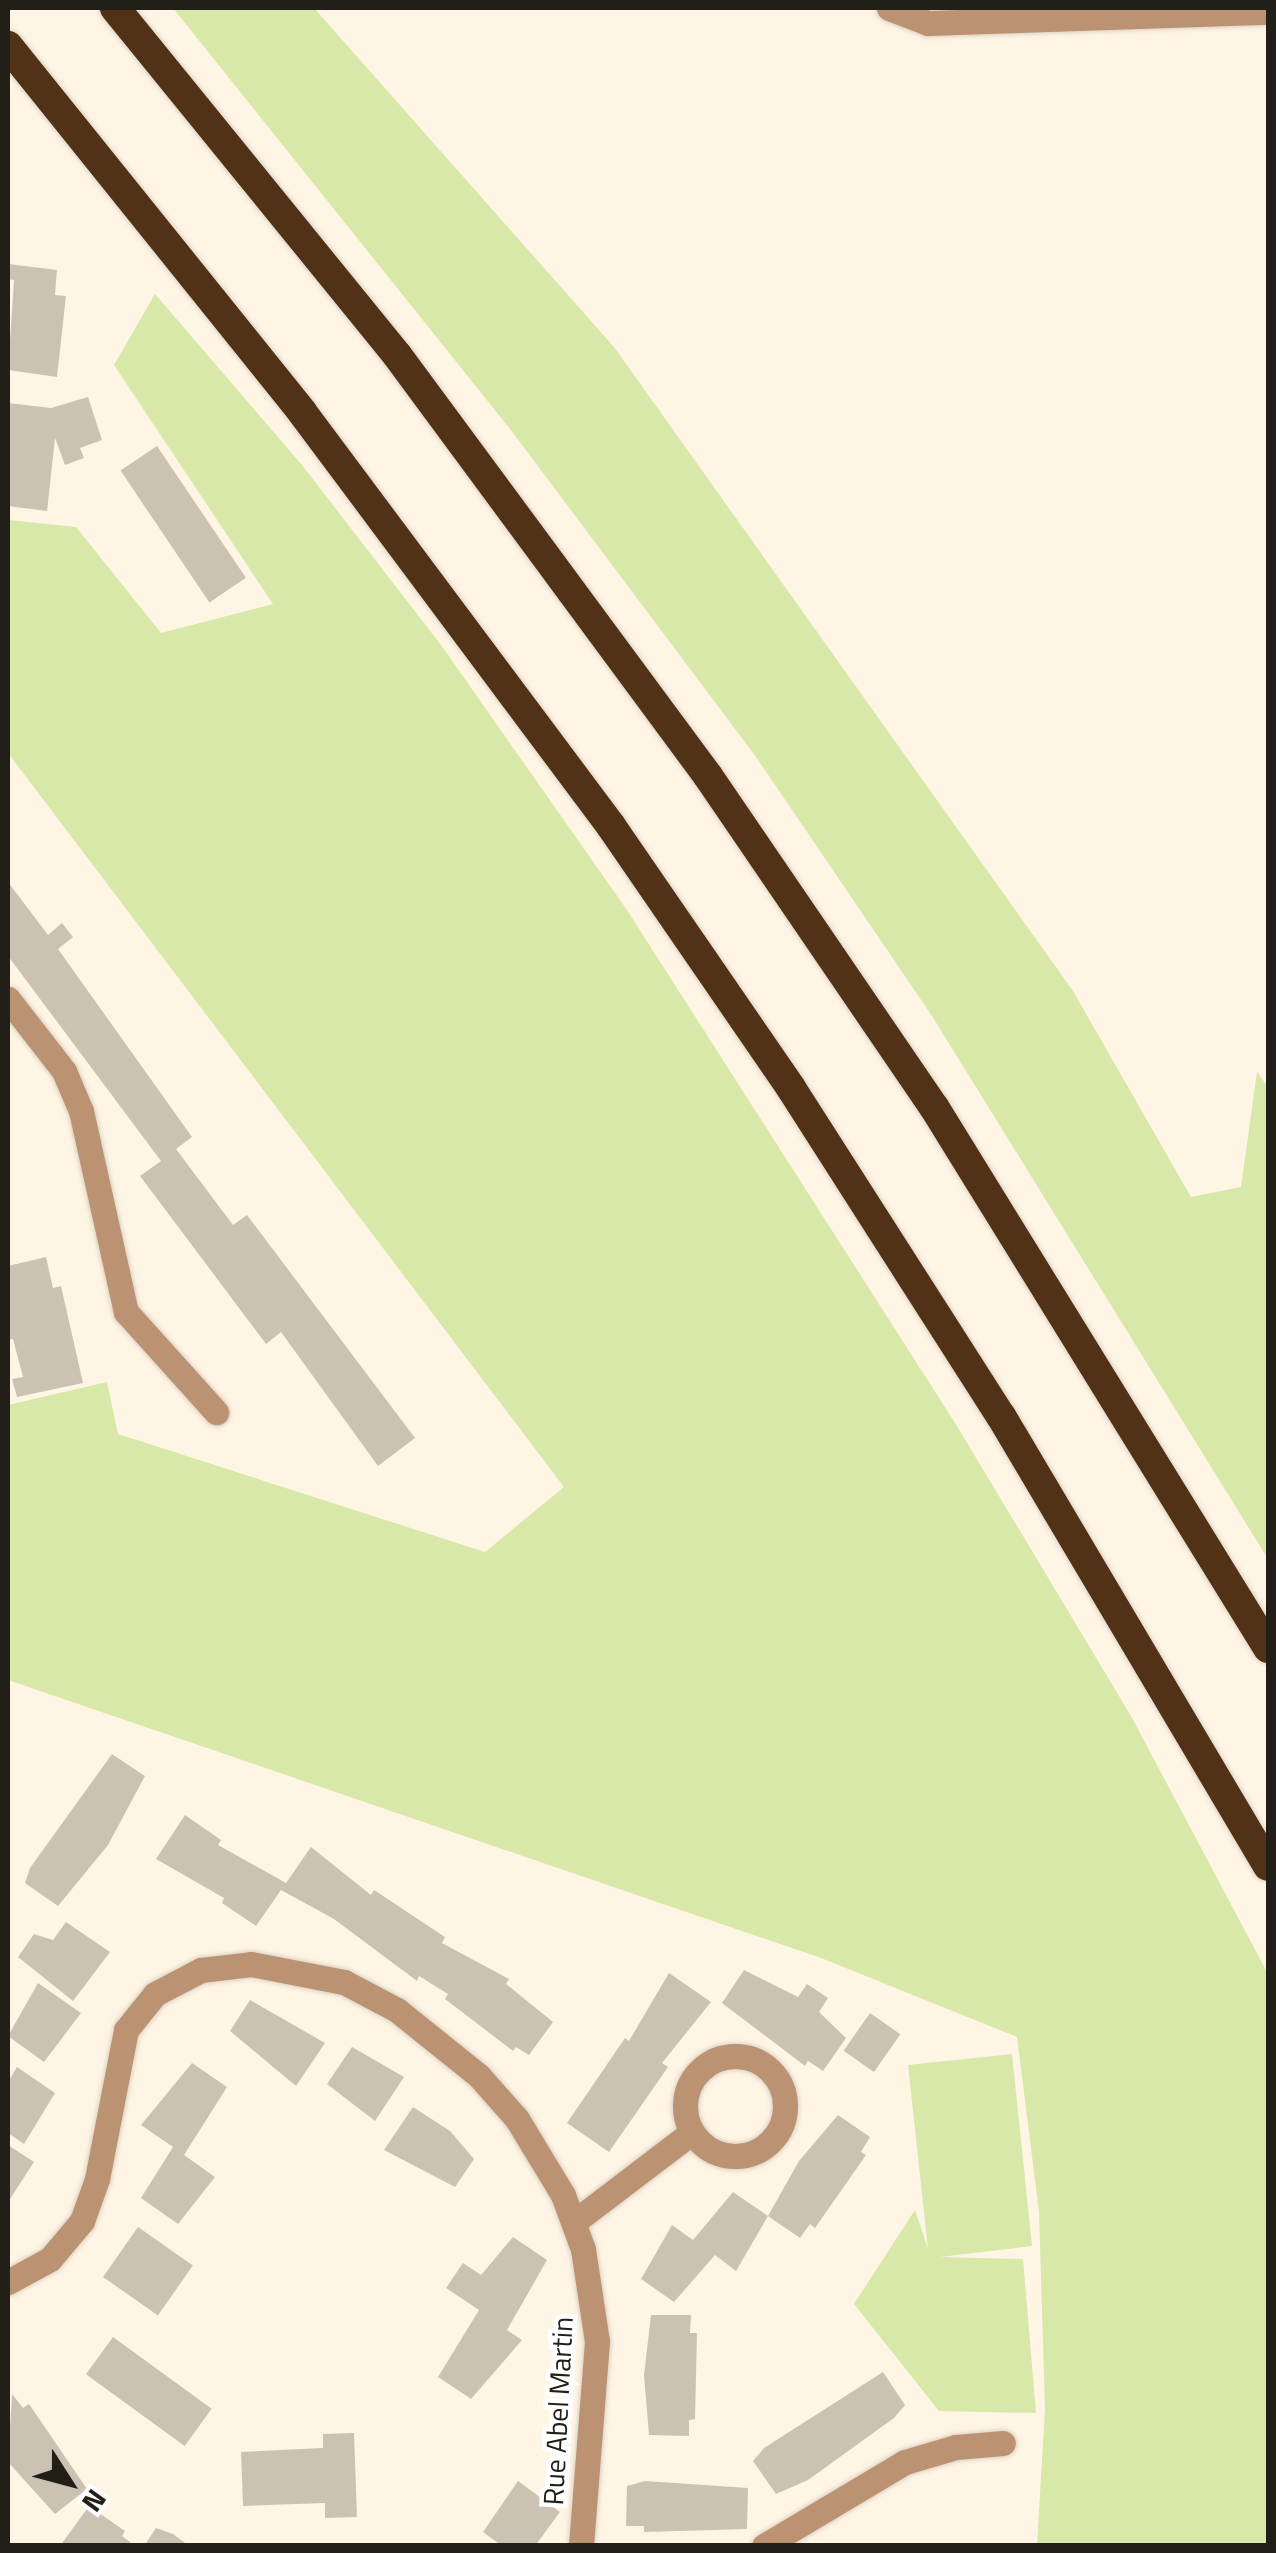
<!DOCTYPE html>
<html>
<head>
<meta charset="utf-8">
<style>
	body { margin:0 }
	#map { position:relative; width:1276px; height:2553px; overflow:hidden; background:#fff5e5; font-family:"Titillium Web",sans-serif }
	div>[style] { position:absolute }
	.green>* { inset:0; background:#d7e8a8 }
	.building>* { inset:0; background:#cbc2b3; transform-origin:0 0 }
	.roads { filter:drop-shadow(0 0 2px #dcd3c4) drop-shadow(0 0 2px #dcd3c4) }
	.street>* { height:25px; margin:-12.5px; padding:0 12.5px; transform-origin:12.5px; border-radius:12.5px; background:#bc9372 }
	.street>.ring { margin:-12.5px; padding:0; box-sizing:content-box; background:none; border:25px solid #bc9372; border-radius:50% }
	.highway>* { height:30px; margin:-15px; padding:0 15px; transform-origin:15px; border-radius:15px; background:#513217 }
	span { translate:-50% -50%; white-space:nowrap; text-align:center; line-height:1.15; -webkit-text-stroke:9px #fff; paint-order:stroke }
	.street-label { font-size:28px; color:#221f19 }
	.frame { position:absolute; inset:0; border:10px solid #221f19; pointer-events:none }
	.north { position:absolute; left:20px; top:2433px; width:100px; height:100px; -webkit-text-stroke:8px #fff; paint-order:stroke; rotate:126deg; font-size:28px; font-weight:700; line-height:40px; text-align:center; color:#221f19 }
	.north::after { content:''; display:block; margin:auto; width:35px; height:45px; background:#221f19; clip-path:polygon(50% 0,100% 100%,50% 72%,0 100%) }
</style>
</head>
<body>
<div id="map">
	<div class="green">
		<i style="clip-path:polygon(173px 8px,314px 8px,614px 347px,1073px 991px,1191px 1197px,1241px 1187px,1257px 1072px,1268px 1087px,1268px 1559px,932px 1016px,756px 757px,510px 429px)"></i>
		<i style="clip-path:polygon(155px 294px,302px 465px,441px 645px,627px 910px,957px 1426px,1131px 1716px,1268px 1974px,1268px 2545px,1037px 2545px,1045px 2409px,1039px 2212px,1017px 2037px,821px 1958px,8px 1680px,8px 1405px,107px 1382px,118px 1434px,485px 1552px,564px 1487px,8px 753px,8px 520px,76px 527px,161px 633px,273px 604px,114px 365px)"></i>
		<i style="clip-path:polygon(1012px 2054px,1032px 2246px,940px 2257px,1023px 2259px,1036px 2413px,939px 2411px,854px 2304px,915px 2210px,928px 2249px,908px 2065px)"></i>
	</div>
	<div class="building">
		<i style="clip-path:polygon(8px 264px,57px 270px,55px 295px,66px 296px,57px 377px,8px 370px,14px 280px,8px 279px)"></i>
		<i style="clip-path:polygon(88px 397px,102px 440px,80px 448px,84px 458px,65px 465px,55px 438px,47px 511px,8px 506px,8px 403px,51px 408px)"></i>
		<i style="left:157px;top:446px;width:159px;height:44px;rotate:56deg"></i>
		<i style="clip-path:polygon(8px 882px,48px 935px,62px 923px,73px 937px,58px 949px,192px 1137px,176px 1149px,233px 1225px,247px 1215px,415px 1438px,378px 1466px,281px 1332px,266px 1344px,140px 1176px,161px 1161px,8px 956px)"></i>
		<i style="clip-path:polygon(46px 1257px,53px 1288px,61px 1286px,83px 1383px,17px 1397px,12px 1379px,23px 1377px,13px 1339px,8px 1340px,8px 1266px)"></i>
		<i style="clip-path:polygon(112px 1754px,145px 1776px,108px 1845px,58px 1906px,25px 1883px,30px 1868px)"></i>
		<i style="clip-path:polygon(185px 1815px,221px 1840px,218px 1845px,286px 1883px,311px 1847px,371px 1895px,374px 1890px,445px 1937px,442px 1943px,509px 1979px,506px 1984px,553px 2022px,529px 2055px,516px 2047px,513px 2051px,445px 1999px,448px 1994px,419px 1976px,417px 1981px,334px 1919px,281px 1890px,256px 1926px,222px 1903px,224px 1898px,156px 1859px)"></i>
		<i style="clip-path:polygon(66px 1922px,110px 1952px,73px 2001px,18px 1957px,34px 1934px,53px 1940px)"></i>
		<i style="clip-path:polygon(744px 1970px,798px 1997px,807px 1984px,828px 1998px,819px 2012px,846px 2038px,823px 2071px,808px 2061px,805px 2066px,722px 2003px)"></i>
		<i style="clip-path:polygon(669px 1973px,711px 2002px,662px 2063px,668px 2067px,609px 2152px,567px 2123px,625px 2038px,629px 2041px)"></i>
		<i style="clip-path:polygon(38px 1983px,81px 2013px,44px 2062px,8px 2036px)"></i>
		<i style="clip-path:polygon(250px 2000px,325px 2043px,296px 2086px,230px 2031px)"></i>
		<i style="left:870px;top:2013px;width:37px;height:46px;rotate:35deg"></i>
		<i style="clip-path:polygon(352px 2047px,404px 2077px,375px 2121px,327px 2084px)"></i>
		<i style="clip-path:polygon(192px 2063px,227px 2087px,184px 2155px,215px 2177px,178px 2224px,141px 2198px,173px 2147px,141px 2125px)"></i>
		<i style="clip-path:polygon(17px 2067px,55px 2093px,24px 2144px,8px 2133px,8px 2082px)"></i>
		<i style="clip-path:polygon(413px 2107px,450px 2131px,474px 2159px,455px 2187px,384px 2150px)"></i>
		<i style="clip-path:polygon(838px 2115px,870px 2137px,861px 2152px,866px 2155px,815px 2228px,810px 2224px,800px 2238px,768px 2216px,736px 2271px,715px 2255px,674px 2302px,641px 2279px,672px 2225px,693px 2240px,733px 2192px,768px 2216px,799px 2161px)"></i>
		<i style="clip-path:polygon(8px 2145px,34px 2162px,8px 2202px)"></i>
		<i style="left:138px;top:2227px;width:67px;height:61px;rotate:35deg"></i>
		<i style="clip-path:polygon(513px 2237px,547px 2260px,507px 2330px,522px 2340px,471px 2399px,438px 2377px,479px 2310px,446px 2288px,463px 2263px,481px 2275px)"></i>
		<i style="clip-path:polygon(651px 2315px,691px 2315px,690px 2333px,697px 2333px,695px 2419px,689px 2420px,689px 2436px,649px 2435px,644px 2375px)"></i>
		<i style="left:113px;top:2337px;width:122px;height:46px;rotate:36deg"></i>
		<i style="clip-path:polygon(883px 2372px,905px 2405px,894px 2418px,808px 2480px,776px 2494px,753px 2461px,764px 2448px)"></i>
		<i style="clip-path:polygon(12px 2394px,23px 2408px,29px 2404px,87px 2489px,55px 2514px,8px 2462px)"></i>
		<i style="clip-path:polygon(354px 2433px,357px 2517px,325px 2518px,325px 2503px,243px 2506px,241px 2452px,323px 2448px,323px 2434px)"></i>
		<i style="clip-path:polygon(518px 2481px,560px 2512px,535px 2546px,502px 2546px,483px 2532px)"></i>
		<i style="clip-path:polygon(645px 2481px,748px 2488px,747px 2529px,644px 2532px,644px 2526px,626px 2526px,627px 2486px)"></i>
		<i style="clip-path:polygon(89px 2506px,125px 2531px,122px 2536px,135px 2546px,60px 2546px)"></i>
		<i style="clip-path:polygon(156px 2528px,173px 2534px,189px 2546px,144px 2546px)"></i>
	</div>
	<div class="roads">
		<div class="street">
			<i style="left:889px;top:8px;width:42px;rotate:21deg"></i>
			<i style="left:928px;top:23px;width:340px;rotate:-1.9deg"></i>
			<i style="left:8px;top:999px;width:91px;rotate:52.1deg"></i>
			<i style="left:64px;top:1071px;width:43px;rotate:67deg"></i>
			<i style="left:81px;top:1111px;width:206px;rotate:77.4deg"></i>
			<i style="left:126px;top:1312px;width:135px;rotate:48deg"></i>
			<i class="ring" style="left:685px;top:2056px;width:75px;height:75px"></i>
			<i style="left:574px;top:2222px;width:148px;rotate:-37.3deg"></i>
			<i style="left:8px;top:2282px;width:48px;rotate:-28.7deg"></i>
			<i style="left:50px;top:2259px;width:50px;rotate:-49.9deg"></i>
			<i style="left:82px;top:2221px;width:45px;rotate:-70.3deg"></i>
			<i style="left:97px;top:2179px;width:152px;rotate:-79deg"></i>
			<i style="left:126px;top:2030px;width:46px;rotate:-51.1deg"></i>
			<i style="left:155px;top:1994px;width:52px;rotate:-27.6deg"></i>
			<i style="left:201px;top:1970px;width:50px;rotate:-6.8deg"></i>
			<i style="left:251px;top:1964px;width:95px;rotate:11deg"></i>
			<i style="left:344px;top:1982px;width:60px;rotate:27.8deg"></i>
			<i style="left:397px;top:2010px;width:105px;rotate:38.8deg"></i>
			<i style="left:479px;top:2076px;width:57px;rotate:48.5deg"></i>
			<i style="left:517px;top:2119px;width:89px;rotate:58.8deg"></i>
			<i style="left:563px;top:2195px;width:58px;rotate:69.7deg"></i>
			<i style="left:583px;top:2249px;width:94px;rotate:81.4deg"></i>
			<i style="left:597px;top:2342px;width:205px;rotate:94.5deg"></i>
			<i style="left:764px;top:2546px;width:164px;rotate:-30.8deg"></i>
			<i style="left:905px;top:2462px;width:53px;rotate:-16.4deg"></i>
			<i style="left:956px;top:2447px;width:47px;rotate:-4.9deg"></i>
		</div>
		<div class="highway">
			<i style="left:115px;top:8px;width:447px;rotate:50.9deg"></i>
			<i style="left:397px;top:355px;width:523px;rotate:53.55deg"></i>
			<i style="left:708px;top:776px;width:401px;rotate:55.7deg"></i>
			<i style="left:934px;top:1107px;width:636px;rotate:58.31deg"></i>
			<i style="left:8px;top:46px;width:469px;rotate:51.2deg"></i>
			<i style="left:302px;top:412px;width:517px;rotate:53.26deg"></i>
			<i style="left:611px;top:826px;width:318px;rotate:55.5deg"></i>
			<i style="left:791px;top:1088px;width:389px;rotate:57.4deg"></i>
			<i style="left:1001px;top:1416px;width:523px;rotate:59.32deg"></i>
		</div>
	</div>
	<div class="street-label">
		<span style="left:558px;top:2411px;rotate:-87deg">Rue Abel Martin</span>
	</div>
	<div class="frame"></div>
	<div class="north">N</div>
</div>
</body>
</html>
